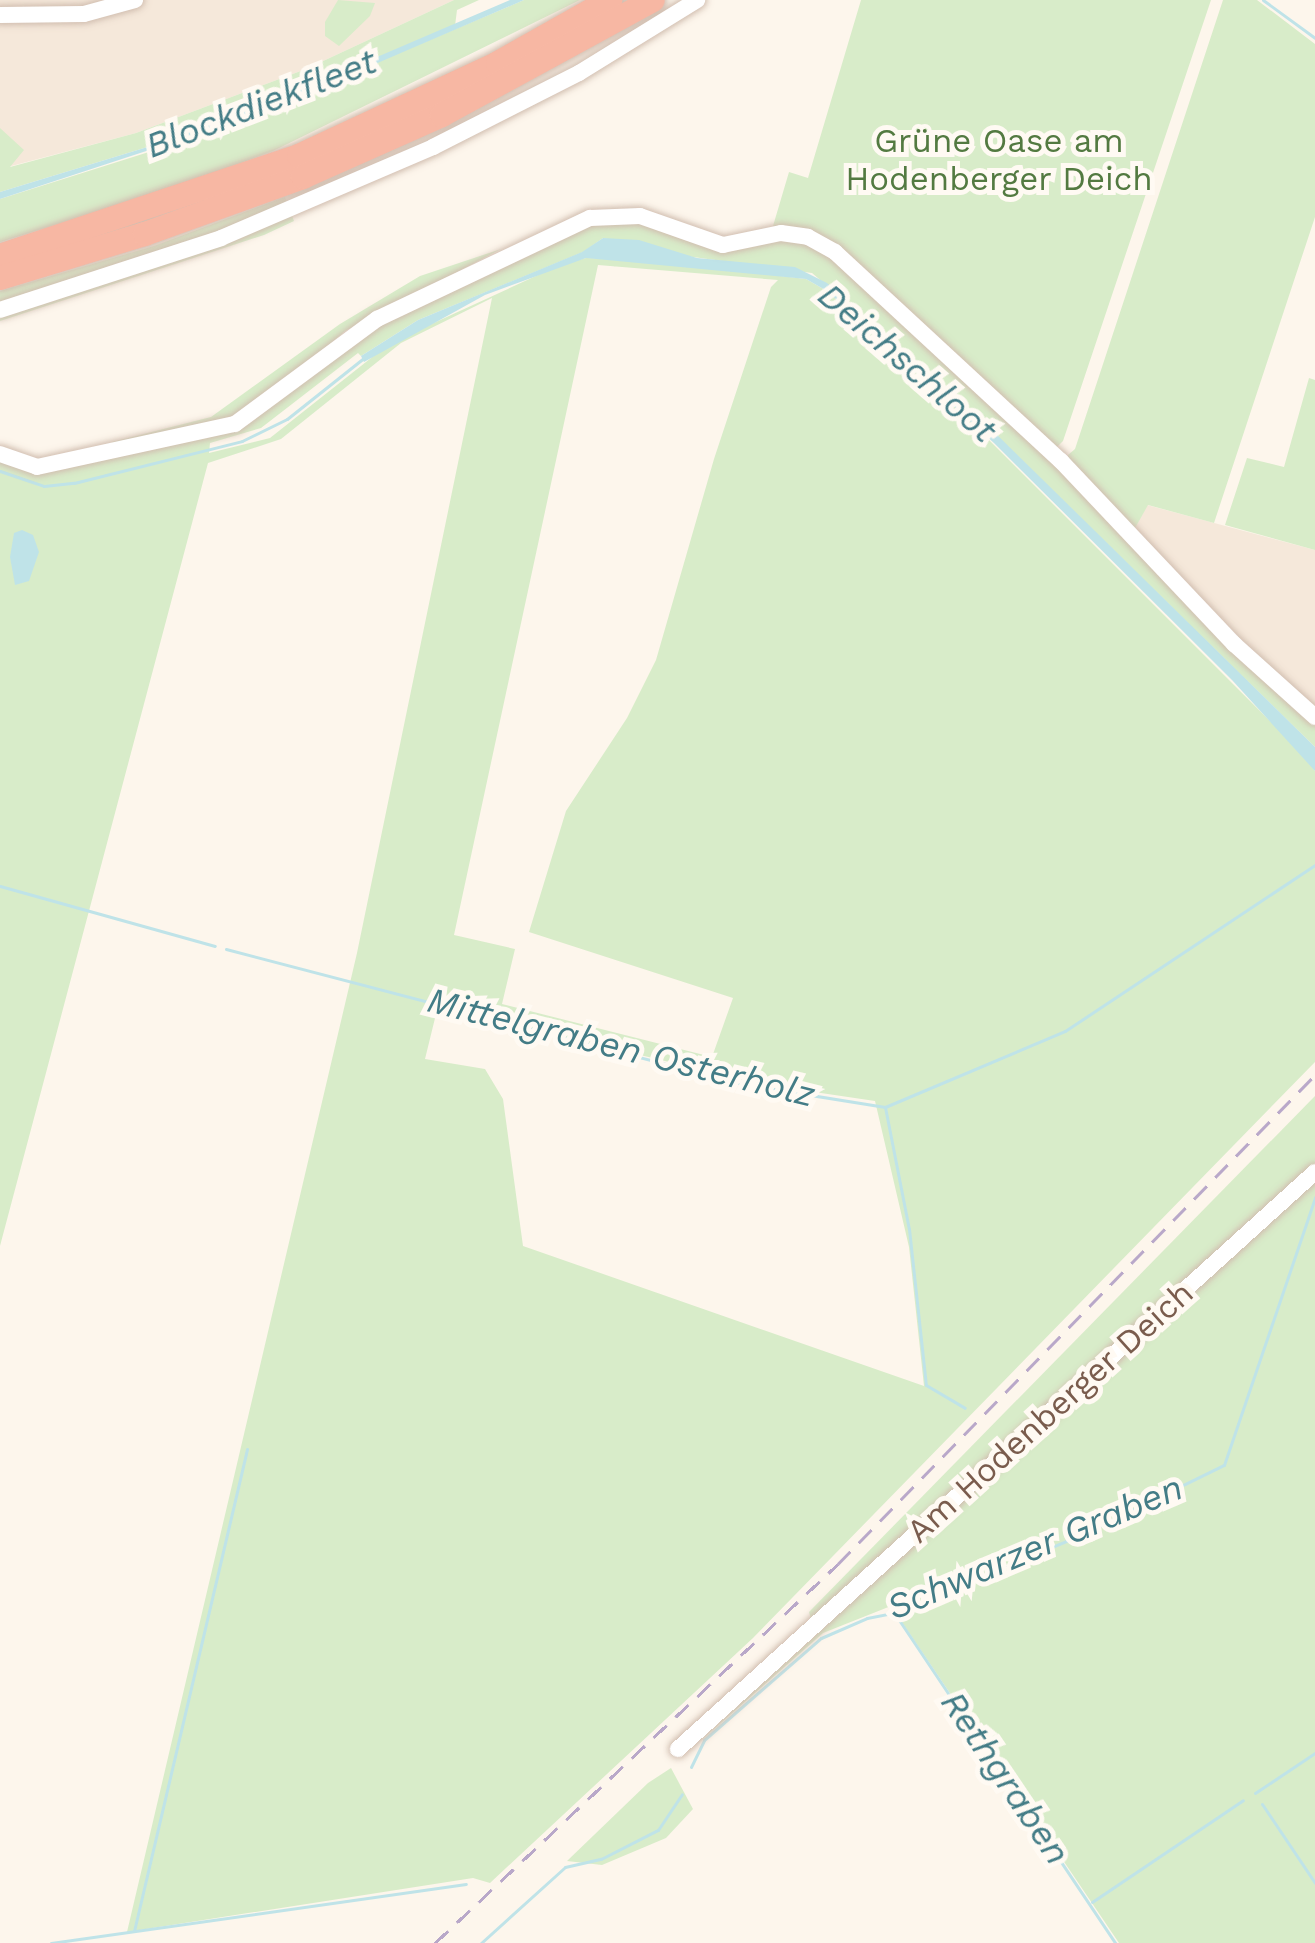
<!DOCTYPE html>
<html>
<head>
<meta charset="utf-8">
<style>
	body { margin:0 }
	#map { position:relative; width:1315px; height:1943px; overflow:hidden; background:#fdf6ec; font-family:"Work Sans",sans-serif }
	div>[style] { position:absolute }
	.residential>* { inset:0; background:#f5e8da }
	.green>* { inset:0; background:#d8ecc9 }
	.water>* { inset:0; background:#bfe3e8 }
	.stream>* { height:3px; margin:-1.5px; padding:0 1.5px; transform-origin:1.5px; border-radius:1.5px; background:#bfe3e8 }
	.roads { filter:drop-shadow(0 0 3px #d1beb0) drop-shadow(0 0 3px #d1beb0) }
	.minor>* { height:16px; margin:-8px; padding:0 8px; transform-origin:8px; border-radius:8px; background:#fff }
	.highway>* { height:24px; margin:-12px; padding:0 12px; transform-origin:12px; border-radius:12px; background:#f7b7a3 }
	.rail>* { height:3px; margin-top:-1.5px; transform-origin:0; background:repeating-linear-gradient(90deg,#b9a8c9 0 18px,transparent 0 30px) }
	span { translate:-50% -50%; white-space:nowrap; text-align:center; line-height:1.15; -webkit-text-stroke:10px #fffaf3; paint-order:stroke }
	.park-label { font-size:33px; color:#537a41 }
	.street-label { font-size:33px; color:#7a5c4d }
	.water-label { font-size:36px; color:#437c86; font-style:italic }
</style>
</head>
<body>
<div id="map">
	<div class="residential">
		<i style="clip-path:polygon(0 0,454px 0,306px 69px,136px 133px,0 169px)"></i>
		<i style="clip-path:polygon(1147px 505px,1315px 550px,1315px 714px,1134px 530px)"></i>
	</div>
	<div class="green">
		<i style="clip-path:polygon(338px 0,375px 3px,370px 16px,339px 46px,325px 36px,325px 22px)"></i>
		<i style="clip-path:polygon(454px 0,479px 0,457px 10px,455px 26px,286px 96px,154px 145px,0 192px,0 128px,24px 150px,10px 167px,136px 133px,306px 69px)"></i>
		<i style="clip-path:polygon(524px 0,580px 0,273px 151px,160px 193px,0 242px,0 199px,209px 133px)"></i>
		<i style="clip-path:polygon(861px 0,1211px 0,1063px 441px,1055px 449px,835px 246px,773px 226px,789px 172px,808px 178px)"></i>
		<i style="clip-path:polygon(1223px 0,1257px 0,1315px 44px,1315px 217px,1214px 523px,1148px 505px,1134px 530px,1068px 462px,1068px 455px,1075px 449px)"></i>
		<i style="clip-path:polygon(285px 197px,294px 221px,264px 235px,0 321px,0 291px,154px 246px)"></i>
		<i style="clip-path:polygon(evenodd,626px 218px,687px 241px,797px 240px,831px 254px,1052px 459px,1298px 713px,1315px 723px,1315px 747px,951px 391px,812px 273px,678px 255px,603px 238px,583px 252px,418px 320px,361px 356px,358px 353px,261px 428px,210px 443px,209px 453px,270px 438px,390px 343px,562px 264px,586px 258px,637px 259px,806px 279px,827px 291px,937px 388px,1306px 757px,1315px 771px,1315px 1062px,753px 1638px,490px 1883px,473px 1878px,127px 1932px,357px 953px,492px 298px,401px 343px,281px 439px,208px 463px,0 1246px,0 458px,36px 472px,110px 457px,112px 442px,211px 417px,340px 324px,420px 276px,501px 249px,345px 331px,230px 430px,249px 424px,363px 333px,583px 226px,626px 218px,598px 265px,778px 280px,771px 287px,714px 459px,656px 660px,627px 718px,566px 811px,529px 932px,733px 998px,712px 1057px,502px 1004px,515px 949px,454px 935px,598px 265px,626px 218px,438px 1006px,760px 1084px,875px 1101px,909px 1247px,924px 1386px,523px 1246px,503px 1099px,485px 1069px,425px 1059px,438px 1006px)"></i>
		<i style="clip-path:polygon(1309px 378px,1315px 380px,1315px 550px,1225px 525px,1247px 458px,1284px 467px)"></i>
		<i style="clip-path:polygon(1315px 1096px,1315px 1163px,811px 1619px,809px 1612px)"></i>
		<i style="clip-path:polygon(1315px 1180px,1315px 1943px,1119px 1943px,891px 1606px,823px 1633px,689px 1751px)"></i>
		<i style="clip-path:polygon(671px 1768px,693px 1809px,666px 1838px,602px 1865px,567px 1861px,648px 1783px)"></i>
	</div>
	<div class="water">
		<i style="clip-path:polygon(510px 0,524px 0,259px 114px,0 199px,0 192px,154px 145px,286px 96px)"></i>
		<i style="clip-path:polygon(603px 238px,639px 240px,697px 258px,795px 267px,827px 283px,984px 422px,1315px 747px,1315px 771px,1232px 680px,994px 443px,827px 291px,806px 279px,586px 258px,485px 295px,364px 362px,361px 356px,418px 320px,582px 252px)"></i>
		<i style="clip-path:polygon(22px 530px,33px 535px,39px 552px,29px 581px,15px 585px,10px 557px,14px 533px)"></i>
	</div>
	<div class="stream">
		<i style="left:1263px;top:0;width:64px;rotate:36.2deg"></i>
		<i style="left:0;top:471px;width:46px;rotate:18.8deg"></i>
		<i style="left:44px;top:486px;width:30px;rotate:-6deg"></i>
		<i style="left:74px;top:483px;width:173px;rotate:-14deg"></i>
		<i style="left:242px;top:441px;width:50px;rotate:-26.1deg"></i>
		<i style="left:287px;top:419px;width:100px;rotate:-38.5deg"></i>
		<i style="left:0;top:886px;width:223px;rotate:15.6deg"></i>
		<i style="left:226px;top:949px;width:533px;rotate:14.66deg"></i>
		<i style="left:742px;top:1084px;width:145px;rotate:9.1deg"></i>
		<i style="left:885px;top:1107px;width:195px;rotate:-22.9deg"></i>
		<i style="left:1065px;top:1031px;width:300px;rotate:-33.6deg"></i>
		<i style="left:885px;top:1107px;width:124px;rotate:78.9deg"></i>
		<i style="left:909px;top:1229px;width:157px;rotate:83.8deg"></i>
		<i style="left:926px;top:1385px;width:45px;rotate:30.5deg"></i>
		<i style="left:895px;top:1614px;width:396px;rotate:56.2deg"></i>
		<i style="left:691px;top:1767px;width:30px;rotate:-64deg"></i>
		<i style="left:704px;top:1740px;width:155px;rotate:-41.1deg"></i>
		<i style="left:821px;top:1638px;width:50px;rotate:-23.5deg"></i>
		<i style="left:867px;top:1618px;width:32px;rotate:-11deg"></i>
		<i style="left:898px;top:1612px;width:201px;rotate:-22.9deg"></i>
		<i style="left:1083px;top:1534px;width:157px;rotate:-26.1deg"></i>
		<i style="left:1224px;top:1465px;width:283px;rotate:-71.2deg"></i>
		<i style="left:1255px;top:1793px;width:72px;rotate:-33.7deg"></i>
		<i style="left:1262px;top:1804px;width:95px;rotate:56.1deg"></i>
		<i style="left:1092px;top:1902px;width:182px;rotate:-34deg"></i>
		<i style="left:134px;top:1931px;width:495px;rotate:-76.8deg"></i>
		<i style="left:51px;top:1943px;width:419px;rotate:-8.1deg"></i>
		<i style="left:481px;top:1943px;width:113px;rotate:-42.1deg"></i>
		<i style="left:565px;top:1867px;width:37px;rotate:-13deg"></i>
		<i style="left:601px;top:1859px;width:64px;rotate:-27deg"></i>
		<i style="left:658px;top:1830px;width:43px;rotate:-56.3deg"></i>
	</div>
	<div class="roads">
		<div class="minor">
			<i style="left:0;top:15px;width:84px;rotate:-0.7deg"></i>
			<i style="left:84px;top:14px;width:53px;rotate:-15.4deg"></i>
			<i style="left:0;top:310px;width:232px;rotate:-18deg"></i>
			<i style="left:221px;top:238px;width:231px;rotate:-23.2deg"></i>
			<i style="left:433px;top:147px;width:164px;rotate:-26.9deg"></i>
			<i style="left:579px;top:73px;width:139px;rotate:-31.7deg"></i>
			<i style="left:0;top:454px;width:39px;rotate:19deg"></i>
			<i style="left:37px;top:467px;width:203px;rotate:-12.3deg"></i>
			<i style="left:235px;top:424px;width:177px;rotate:-36.5deg"></i>
			<i style="left:377px;top:319px;width:236px;rotate:-25.4deg"></i>
			<i style="left:590px;top:218px;width:50px;rotate:-2.3deg"></i>
			<i style="left:640px;top:216px;width:88px;rotate:19.3deg"></i>
			<i style="left:723px;top:245px;width:59px;rotate:-11.7deg"></i>
			<i style="left:781px;top:233px;width:27px;rotate:8deg"></i>
			<i style="left:808px;top:237px;width:31px;rotate:29deg"></i>
			<i style="left:835px;top:252px;width:308px;rotate:42.8deg"></i>
			<i style="left:1061px;top:461px;width:252px;rotate:46.6deg"></i>
			<i style="left:1234px;top:644px;width:109px;rotate:42deg"></i>
			<i style="left:678px;top:1749px;width:859px;rotate:-42.17deg"></i>
		</div>
		<div class="highway">
			<i style="left:0;top:256px;width:315px;rotate:-18.5deg"></i>
			<i style="left:299px;top:156px;width:220px;rotate:-25deg"></i>
			<i style="left:498px;top:63px;width:129px;rotate:-29.4deg"></i>
			<i style="left:0;top:278px;width:152px;rotate:-16.9deg"></i>
			<i style="left:145px;top:234px;width:168px;rotate:-19.8deg"></i>
			<i style="left:303px;top:177px;width:152px;rotate:-24deg"></i>
			<i style="left:442px;top:115px;width:240px;rotate:-28.6deg"></i>
		</div>
	</div>
	<div class="rail">
		<i style="left:435px;top:1943px;width:553px;rotate:-43.24deg"></i>
		<i style="left:838px;top:1564px;width:683px;rotate:-45.71deg"></i>
	</div>
	<div class="park-label">
		<span style="left:999px;top:160px">Grüne Oase am<br>Hodenberger Deich</span>
	</div>
	<div class="street-label">
		<span style="left:1050px;top:1412px;rotate:-42deg">Am Hodenberger Deich</span>
	</div>
	<div class="water-label">
		<span style="left:261px;top:104px;rotate:-21deg">Blockdiekfleet</span>
		<span style="left:907px;top:363px;rotate:41deg">Deichschloot</span>
		<span style="left:621px;top:1048px;rotate:14deg">Mittelgraben Osterholz</span>
		<span style="left:1035px;top:1548px;rotate:-23deg">Schwarzer Graben</span>
		<span style="left:1005px;top:1778px;rotate:56deg">Rethgraben</span>
	</div>
</div>
</body>
</html>
